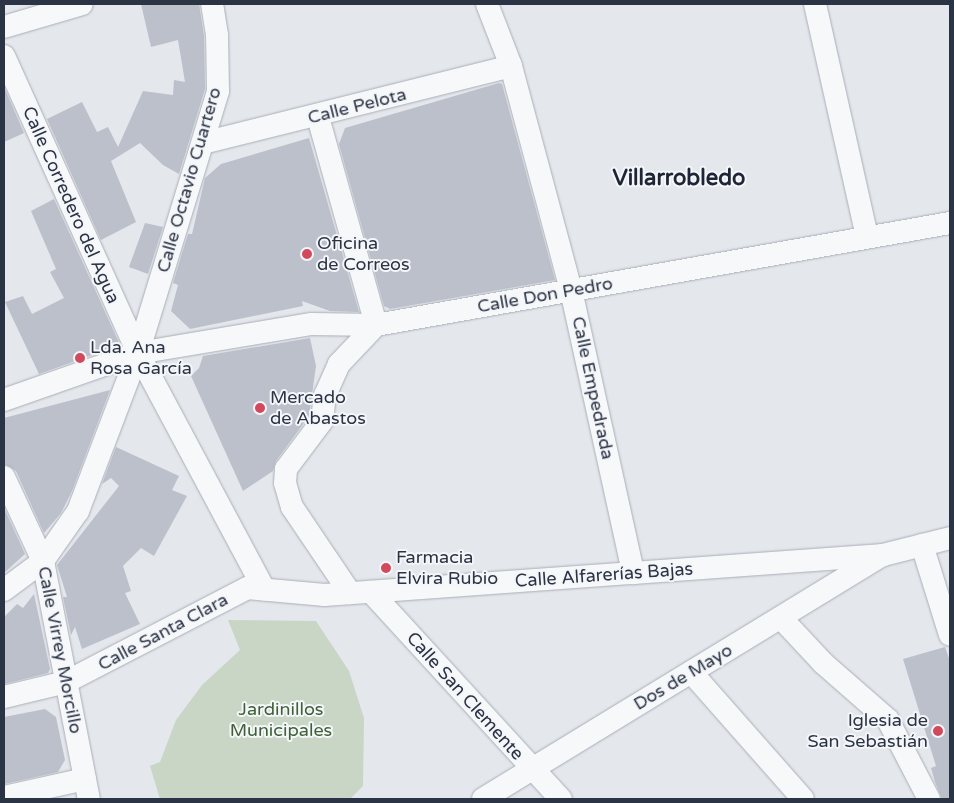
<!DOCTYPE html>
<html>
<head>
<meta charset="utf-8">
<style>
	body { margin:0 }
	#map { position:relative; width:954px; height:803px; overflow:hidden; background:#e4e7ec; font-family:"Varela Round",sans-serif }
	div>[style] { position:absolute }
	.green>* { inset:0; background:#c9d6c5 }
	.building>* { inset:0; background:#bbc0ca }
	.roads { filter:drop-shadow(0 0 1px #a9aeb7) drop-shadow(0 0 1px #a9aeb7) }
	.minor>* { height:22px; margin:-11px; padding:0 11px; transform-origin:11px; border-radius:11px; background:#f7f8fa }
	.dots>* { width:14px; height:14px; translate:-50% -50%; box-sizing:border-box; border:2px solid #f4f6f9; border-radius:50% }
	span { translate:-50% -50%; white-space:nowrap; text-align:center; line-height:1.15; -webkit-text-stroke:4px #f4f6f9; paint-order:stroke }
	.street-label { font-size:18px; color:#2b3445 }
	.poi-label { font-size:18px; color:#2b3445 }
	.left { translate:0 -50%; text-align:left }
	.right { translate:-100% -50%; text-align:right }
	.park-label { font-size:18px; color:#3f6138 }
	.district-label { font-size:22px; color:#1d2536; font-weight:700 }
	.frame { position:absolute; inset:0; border:5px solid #2b3445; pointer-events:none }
</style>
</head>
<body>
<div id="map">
	<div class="green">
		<i style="clip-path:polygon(228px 620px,316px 621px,349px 671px,364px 718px,363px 786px,350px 799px,160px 799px,150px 766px,160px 762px,176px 720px,202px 685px,240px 650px)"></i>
	</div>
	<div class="building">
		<i style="clip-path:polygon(141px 4px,199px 4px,204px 36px,205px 89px,179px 174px,163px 165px,140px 143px,111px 161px,136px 222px,101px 240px,47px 119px,82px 102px,97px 132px,108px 127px,118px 147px,143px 91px,173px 95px,174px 80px,185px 82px,178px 40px,151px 47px)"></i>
		<i style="clip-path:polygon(499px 83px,502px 84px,555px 280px,390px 309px,384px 306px,339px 144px,345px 128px)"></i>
		<i style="clip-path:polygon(4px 87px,24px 133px,4px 142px)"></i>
		<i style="clip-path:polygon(309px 138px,359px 312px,330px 311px,302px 301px,303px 306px,190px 329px,171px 311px,178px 285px,173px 283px,188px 234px,192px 234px,205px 178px,221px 164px)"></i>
		<i style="clip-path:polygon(54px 199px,120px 345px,39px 374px,5px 302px,23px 296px,32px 314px,64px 298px,50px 272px,56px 269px,31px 211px)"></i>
		<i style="clip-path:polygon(145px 223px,163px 227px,148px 274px,129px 267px)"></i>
		<i style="clip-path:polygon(310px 338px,316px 366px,309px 416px,276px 461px,273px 471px,243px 491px,191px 376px,199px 368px,203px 356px)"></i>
		<i style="clip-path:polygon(110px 390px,72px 491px,61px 513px,44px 533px,16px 471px,4px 464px,4px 418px)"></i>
		<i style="clip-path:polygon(116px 447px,179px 476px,172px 490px,187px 496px,154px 556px,141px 548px,123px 566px,131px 591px,125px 593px,140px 624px,82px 649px,75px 627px,71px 635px,63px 597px,67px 597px,57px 565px,119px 486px,111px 478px,102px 484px)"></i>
		<i style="clip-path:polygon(4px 508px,25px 554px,4px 573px)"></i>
		<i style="clip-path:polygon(34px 594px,50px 669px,48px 673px,4px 684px,4px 617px,17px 604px,23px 608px)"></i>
		<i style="clip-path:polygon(945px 647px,950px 661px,950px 799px,942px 799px,935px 782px,931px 768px,936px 766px,903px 659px)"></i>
		<i style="clip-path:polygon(45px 709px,56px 717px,65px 760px,58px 772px,4px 784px,4px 717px)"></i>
	</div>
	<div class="roads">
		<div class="minor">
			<i style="left:487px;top:4px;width:66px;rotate:68.8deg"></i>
			<i style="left:511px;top:66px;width:232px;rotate:75deg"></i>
			<i style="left:571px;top:290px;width:290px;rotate:77.6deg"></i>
			<i style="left:815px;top:4px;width:239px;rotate:77.4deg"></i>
			<i style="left:4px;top:27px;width:81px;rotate:-16.4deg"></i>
			<i style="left:4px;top:56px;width:326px;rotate:65.7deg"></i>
			<i style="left:138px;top:353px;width:268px;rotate:61.9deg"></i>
			<i style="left:318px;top:117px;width:216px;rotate:74.4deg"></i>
			<i style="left:376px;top:325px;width:54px;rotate:133.5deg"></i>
			<i style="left:339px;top:364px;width:34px;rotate:114deg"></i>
			<i style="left:325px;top:395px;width:26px;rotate:97deg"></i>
			<i style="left:322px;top:421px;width:60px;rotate:126.9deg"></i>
			<i style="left:286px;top:469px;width:14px;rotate:94deg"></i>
			<i style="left:285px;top:483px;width:25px;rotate:74deg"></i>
			<i style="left:292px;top:507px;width:104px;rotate:56deg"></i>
			<i style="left:203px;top:143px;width:317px;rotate:-14deg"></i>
			<i style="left:4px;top:400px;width:142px;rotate:-19.3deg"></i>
			<i style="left:138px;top:353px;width:176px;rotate:-9.5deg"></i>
			<i style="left:312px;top:324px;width:64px;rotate:0.9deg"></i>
			<i style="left:376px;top:325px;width:583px;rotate:-10.08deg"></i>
			<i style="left:4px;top:477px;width:93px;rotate:65.1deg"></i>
			<i style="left:43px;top:561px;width:242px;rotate:79.1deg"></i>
			<i style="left:922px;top:545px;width:94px;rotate:72.7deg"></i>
			<i style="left:4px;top:590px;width:49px;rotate:-36.6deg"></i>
			<i style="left:43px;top:561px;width:61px;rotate:-55deg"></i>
			<i style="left:78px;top:511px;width:169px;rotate:-69.2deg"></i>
			<i style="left:138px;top:353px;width:274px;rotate:-73deg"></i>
			<i style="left:218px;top:91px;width:56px;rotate:-91deg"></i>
			<i style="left:217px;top:35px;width:31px;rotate:-99deg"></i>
			<i style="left:371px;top:592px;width:281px;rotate:47.5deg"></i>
			<i style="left:781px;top:618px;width:62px;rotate:47deg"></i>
			<i style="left:823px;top:663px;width:86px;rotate:41.2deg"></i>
			<i style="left:888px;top:720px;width:89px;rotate:62.6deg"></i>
			<i style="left:691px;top:672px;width:169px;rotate:48.6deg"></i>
			<i style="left:4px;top:697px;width:64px;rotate:-13.6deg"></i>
			<i style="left:66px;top:682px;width:204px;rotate:-27.4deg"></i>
			<i style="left:247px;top:588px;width:78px;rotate:5.1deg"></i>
			<i style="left:325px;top:595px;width:309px;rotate:-4.1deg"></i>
			<i style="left:633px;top:573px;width:251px;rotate:-4.1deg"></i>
			<i style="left:883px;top:555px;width:69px;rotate:-14.2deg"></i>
			<i style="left:4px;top:797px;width:83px;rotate:-12.5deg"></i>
			<i style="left:483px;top:799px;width:465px;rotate:-31.4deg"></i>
		</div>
	</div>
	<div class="dots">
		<i style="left:307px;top:254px;background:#d1495b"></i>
		<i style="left:80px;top:358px;background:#d1495b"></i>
		<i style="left:260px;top:408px;background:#d1495b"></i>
		<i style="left:386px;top:568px;background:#d1495b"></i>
		<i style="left:938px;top:731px;background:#d1495b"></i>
	</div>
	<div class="street-label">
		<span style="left:357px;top:106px;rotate:-14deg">Calle Pelota</span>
		<span style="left:189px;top:180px;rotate:-74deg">Calle Octavio Cuartero</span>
		<span style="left:71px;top:205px;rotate:66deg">Calle Corredero del Agua</span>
		<span style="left:545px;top:295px;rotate:-10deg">Calle Don Pedro</span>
		<span style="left:593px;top:388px;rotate:78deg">Calle Empedrada</span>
		<span style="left:604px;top:575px;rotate:-4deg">Calle Alfarerías Bajas</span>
		<span style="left:163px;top:632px;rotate:-28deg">Calle Santa Clara</span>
		<span style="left:60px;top:650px;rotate:79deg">Calle Virrey Morcillo</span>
		<span style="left:683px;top:677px;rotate:-31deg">Dos de Mayo</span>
		<span style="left:465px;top:696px;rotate:48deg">Calle San Clemente</span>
	</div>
	<div class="poi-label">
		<span class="left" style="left:317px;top:254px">Oficina<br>de Correos</span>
		<span class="left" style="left:90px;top:358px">Lda. Ana<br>Rosa García</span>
		<span class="left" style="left:270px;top:408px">Mercado<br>de Abastos</span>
		<span class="left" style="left:396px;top:568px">Farmacia<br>Elvira Rubio</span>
		<span class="right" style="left:928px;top:731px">Iglesia de<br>San Sebastián</span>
	</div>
	<div class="park-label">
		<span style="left:281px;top:720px">Jardinillos<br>Municipales</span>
	</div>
	<div class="district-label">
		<span style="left:679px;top:179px">Villarrobledo</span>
	</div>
	<div class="frame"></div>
</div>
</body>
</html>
